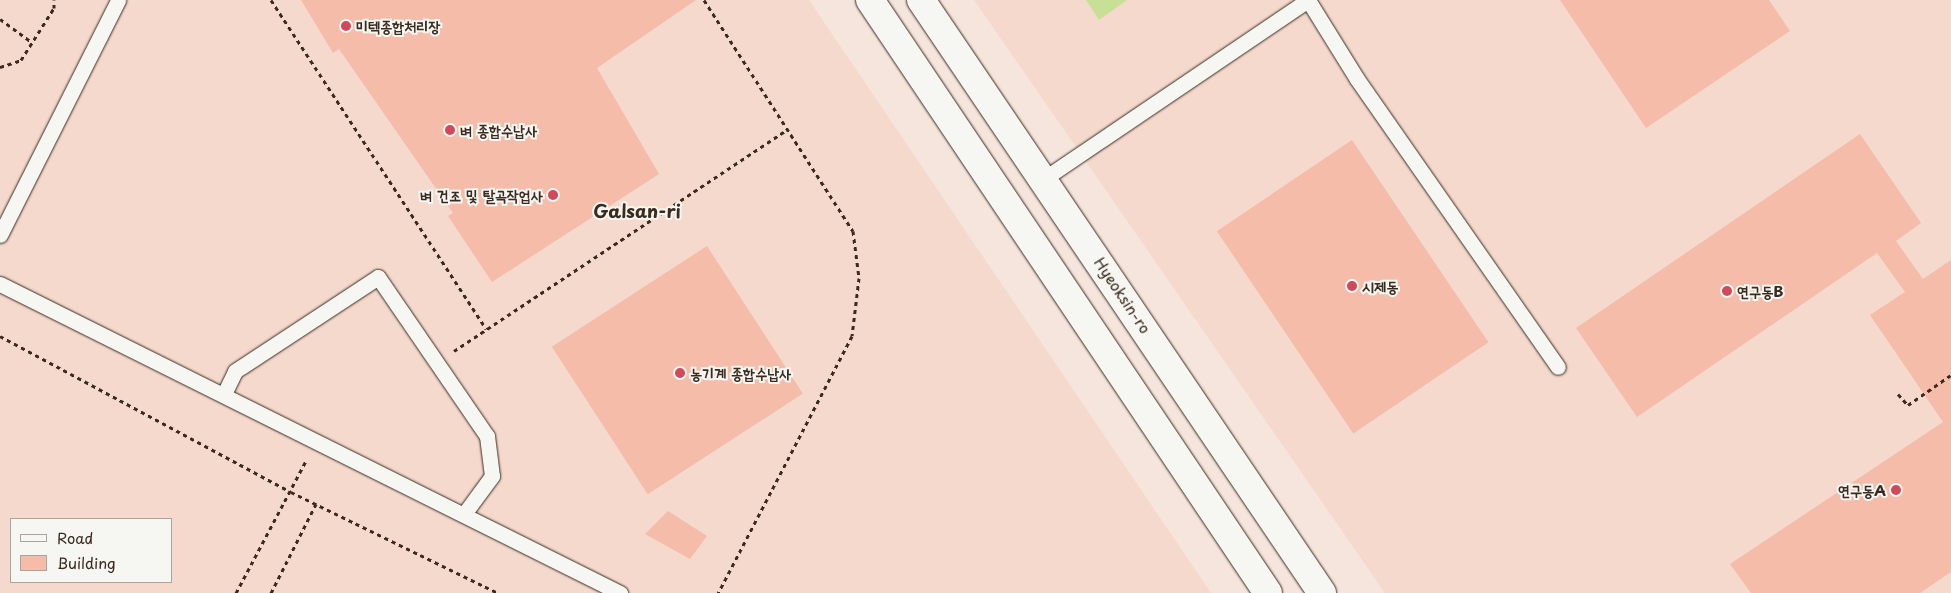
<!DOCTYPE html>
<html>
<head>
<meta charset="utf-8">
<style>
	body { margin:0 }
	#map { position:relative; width:1951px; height:593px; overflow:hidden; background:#f5e5dc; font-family:"Playpen Sans","Poor Story",sans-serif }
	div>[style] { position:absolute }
	.built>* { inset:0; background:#f5d9cd }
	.green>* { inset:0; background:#c8e096 }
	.building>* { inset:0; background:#f4bca9; transform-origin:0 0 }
	.path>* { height:3px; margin-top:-1.5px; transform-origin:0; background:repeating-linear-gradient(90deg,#3b2a1e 0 4px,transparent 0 8px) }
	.roads { filter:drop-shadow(0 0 1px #3b2a1e) drop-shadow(0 0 1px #3b2a1e) }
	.service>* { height:15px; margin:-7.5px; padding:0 7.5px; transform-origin:7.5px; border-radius:7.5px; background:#f6f6f2 }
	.secondary>* { height:28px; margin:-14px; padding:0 14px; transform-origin:14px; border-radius:14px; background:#f6f6f2 }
	.dots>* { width:14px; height:14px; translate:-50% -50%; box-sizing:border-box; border:2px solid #f6f6f2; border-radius:50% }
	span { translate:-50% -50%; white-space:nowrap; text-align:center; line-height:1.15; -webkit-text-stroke:4px #f6f6f2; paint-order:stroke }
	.poi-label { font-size:15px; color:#3b2a1e; font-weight:700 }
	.left { translate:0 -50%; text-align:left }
	.right { translate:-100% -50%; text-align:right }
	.street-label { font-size:15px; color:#3b2a1e }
	.quarter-label { font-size:18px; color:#3b2a1e; font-weight:700 }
	.legend { position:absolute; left:10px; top:518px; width:162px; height:65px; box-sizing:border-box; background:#f6f6f2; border:1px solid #aba49d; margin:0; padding:6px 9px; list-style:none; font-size:15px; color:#3b2a1e }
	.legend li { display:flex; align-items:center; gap:10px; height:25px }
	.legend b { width:25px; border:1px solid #aba49d }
</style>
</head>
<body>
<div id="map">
	<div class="built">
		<i style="clip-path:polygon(evenodd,0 0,809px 0,1211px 593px,0 593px,0 0,11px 519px,171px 519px,171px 582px,11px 582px,11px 519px)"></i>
		<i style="clip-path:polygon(974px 0,1951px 0,1951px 593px,1385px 593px)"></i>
	</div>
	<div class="green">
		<i style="clip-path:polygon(1086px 0,1127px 0,1099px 20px)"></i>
	</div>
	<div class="building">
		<i style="clip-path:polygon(301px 0,696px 0,597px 68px,659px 174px,492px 282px,448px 216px,453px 213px,339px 49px,333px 53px)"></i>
		<i style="clip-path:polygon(1560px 0,1769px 0,1790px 31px,1646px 128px)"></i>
		<i style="clip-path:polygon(1860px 134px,1921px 223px,1896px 241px,1923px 279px,1951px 260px,1951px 572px,1920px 593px,1751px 593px,1730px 564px,1943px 422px,1870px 315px,1905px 292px,1877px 253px,1637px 417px,1576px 328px)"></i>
		<i style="left:1352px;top:140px;width:244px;height:163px;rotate:56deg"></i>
		<i style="left:707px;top:246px;width:176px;height:185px;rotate:57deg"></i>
		<i style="clip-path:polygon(668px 511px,707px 536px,690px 559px,645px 534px)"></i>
	</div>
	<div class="path">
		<i style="left:271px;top:0;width:393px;rotate:56.8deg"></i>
		<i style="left:704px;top:0;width:275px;rotate:57.2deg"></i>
		<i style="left:853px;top:231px;width:47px;rotate:82.7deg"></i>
		<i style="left:859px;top:278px;width:58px;rotate:96.9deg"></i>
		<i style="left:852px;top:336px;width:290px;rotate:117.5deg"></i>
		<i style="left:0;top:19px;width:39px;rotate:36deg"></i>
		<i style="left:0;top:67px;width:22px;rotate:-18deg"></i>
		<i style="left:21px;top:60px;width:62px;rotate:-57.6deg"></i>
		<i style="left:54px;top:8px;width:8px;rotate:-90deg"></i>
		<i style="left:0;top:336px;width:330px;rotate:28.2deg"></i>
		<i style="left:291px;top:492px;width:230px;rotate:26deg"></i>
		<i style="left:454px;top:351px;width:401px;rotate:-33.6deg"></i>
		<i style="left:1898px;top:394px;width:15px;rotate:48deg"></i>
		<i style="left:1908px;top:405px;width:52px;rotate:-34.9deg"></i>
		<i style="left:236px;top:593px;width:149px;rotate:-62.1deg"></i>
		<i style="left:271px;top:593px;width:100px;rotate:-63.2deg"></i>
	</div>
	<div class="roads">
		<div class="service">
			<i style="left:1308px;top:0;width:93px;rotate:58.2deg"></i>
			<i style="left:1357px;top:79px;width:351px;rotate:55.1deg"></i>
			<i style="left:1045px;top:178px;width:318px;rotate:-34.1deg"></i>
			<i style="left:0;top:235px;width:263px;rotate:-63.3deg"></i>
			<i style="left:0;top:284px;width:693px;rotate:26.49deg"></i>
			<i style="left:224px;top:394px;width:25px;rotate:-64deg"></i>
			<i style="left:235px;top:371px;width:171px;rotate:-33.3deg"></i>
			<i style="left:378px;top:277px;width:193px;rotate:55.6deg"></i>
			<i style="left:487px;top:436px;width:40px;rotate:82.9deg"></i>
			<i style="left:492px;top:476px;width:47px;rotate:126.4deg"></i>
		</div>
		<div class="secondary">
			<i style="left:870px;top:0;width:714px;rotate:56.13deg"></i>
			<i style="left:921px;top:0;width:716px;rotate:55.93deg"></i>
		</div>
	</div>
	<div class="dots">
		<i style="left:346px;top:26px;background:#d1495b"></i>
		<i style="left:450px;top:130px;background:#d1495b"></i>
		<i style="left:553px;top:195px;background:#d1495b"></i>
		<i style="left:1352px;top:286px;background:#d1495b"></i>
		<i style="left:1727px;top:291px;background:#d1495b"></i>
		<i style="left:680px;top:373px;background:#d1495b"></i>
		<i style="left:1896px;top:490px;background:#d1495b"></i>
	</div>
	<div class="poi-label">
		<span class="left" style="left:356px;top:26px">미텍종합처리장</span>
		<span class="left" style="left:460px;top:130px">벼 종합수납사</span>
		<span class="right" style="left:543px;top:195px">벼 건조 및 탈곡작업사</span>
		<span class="left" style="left:1362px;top:286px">시제동</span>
		<span class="left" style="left:1737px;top:291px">연구동B</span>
		<span class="left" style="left:690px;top:373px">농기계 종합수납사</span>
		<span class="right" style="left:1886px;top:490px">연구동A</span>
	</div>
	<div class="street-label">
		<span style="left:1123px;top:295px;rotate:56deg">Hyeoksin-ro</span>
	</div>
	<div class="quarter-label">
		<span style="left:637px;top:211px">Galsan-ri</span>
	</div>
	<ul class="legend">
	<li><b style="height:6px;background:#f6f6f2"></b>Road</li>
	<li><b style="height:14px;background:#f4bca9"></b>Building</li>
	</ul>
</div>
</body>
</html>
